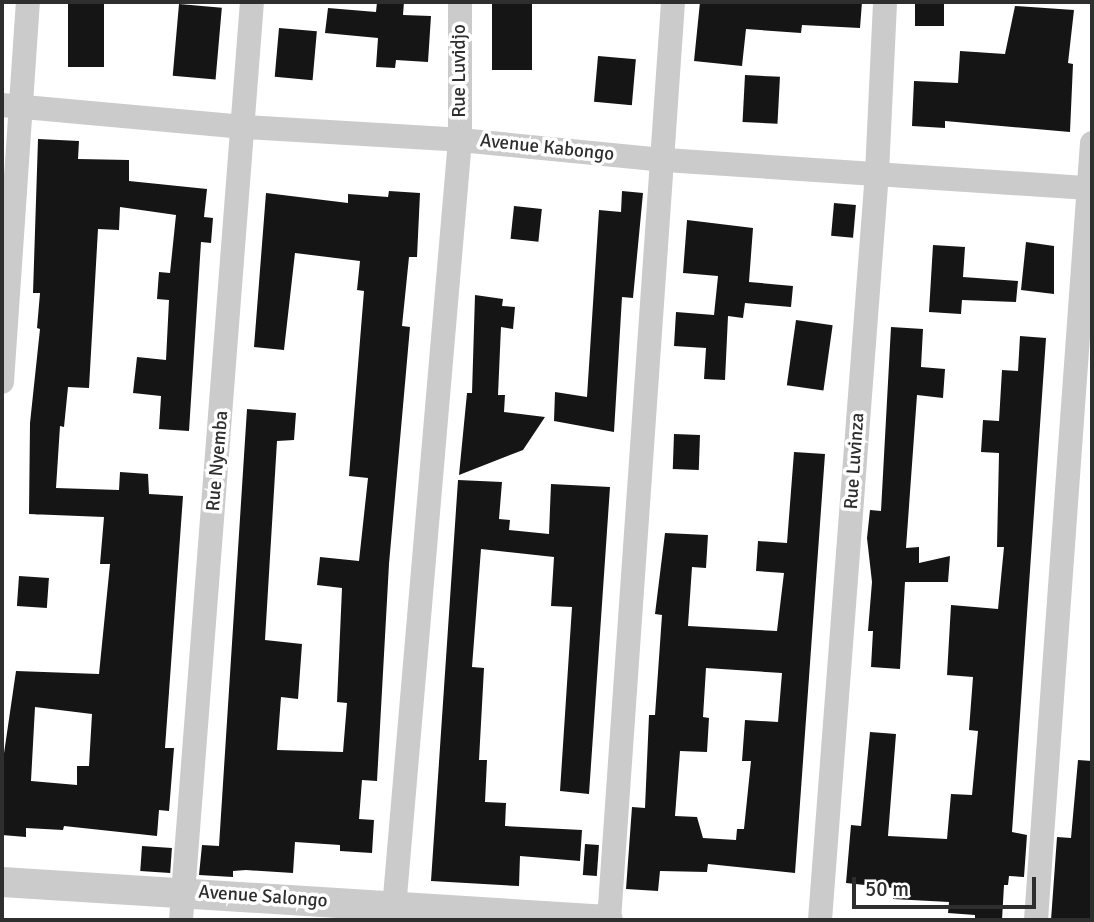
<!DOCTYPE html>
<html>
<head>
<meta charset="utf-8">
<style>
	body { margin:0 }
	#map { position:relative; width:1094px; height:922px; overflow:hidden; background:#fff; font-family:Signika,sans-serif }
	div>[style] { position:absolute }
	.building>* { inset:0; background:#151515; transform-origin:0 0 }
	.minor>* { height:24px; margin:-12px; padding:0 12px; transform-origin:12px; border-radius:12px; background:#cbcbcb }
	.tertiary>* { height:30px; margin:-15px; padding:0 15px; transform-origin:15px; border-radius:15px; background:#cbcbcb }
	span { translate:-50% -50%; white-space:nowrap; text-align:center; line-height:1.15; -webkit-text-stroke:7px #fff; paint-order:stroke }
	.street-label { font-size:19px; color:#2e2e2e }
	.frame { position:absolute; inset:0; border:4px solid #2e2e2e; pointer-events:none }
	.scale { position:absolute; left:852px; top:877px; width:184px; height:32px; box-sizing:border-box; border:4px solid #2e2e2e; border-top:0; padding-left:9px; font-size:21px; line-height:24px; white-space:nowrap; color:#2e2e2e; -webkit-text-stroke:5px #fff; paint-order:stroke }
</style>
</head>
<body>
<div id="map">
	<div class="building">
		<i style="left:68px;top:2px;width:36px;height:65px"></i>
		<i style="clip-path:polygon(377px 2px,404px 2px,403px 15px,431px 16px,428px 62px,396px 60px,395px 68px,376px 67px,378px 38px,325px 33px,328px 8px,376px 12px)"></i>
		<i style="left:492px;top:2px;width:40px;height:68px"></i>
		<i style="clip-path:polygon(700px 2px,862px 2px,860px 28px,802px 25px,801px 33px,746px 29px,742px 66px,694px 61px)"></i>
		<i style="left:915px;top:2px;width:29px;height:24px"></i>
		<i style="left:179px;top:4px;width:43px;height:72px;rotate:5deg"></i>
		<i style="clip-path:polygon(1015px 6px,1074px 10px,1068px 63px,1073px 64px,1070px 132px,945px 121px,945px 128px,912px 126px,914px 81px,958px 83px,960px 51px,1005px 54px)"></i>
		<i style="left:279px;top:28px;width:38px;height:49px;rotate:5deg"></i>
		<i style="left:598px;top:56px;width:38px;height:46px;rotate:5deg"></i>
		<i style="left:745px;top:75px;width:35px;height:47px;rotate:3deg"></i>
		<i style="clip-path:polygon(evenodd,38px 139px,79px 141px,78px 159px,129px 160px,129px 181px,207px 189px,204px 217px,213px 218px,211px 243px,201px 242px,189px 431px,159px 429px,161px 396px,133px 393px,137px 357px,166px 360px,169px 300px,157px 299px,159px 272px,170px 273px,176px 215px,120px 207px,119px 230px,98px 229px,89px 388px,68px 387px,64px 427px,60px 426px,56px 488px,119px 490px,120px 472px,148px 474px,149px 494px,183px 496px,165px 748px,174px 748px,169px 811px,159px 810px,157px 836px,64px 826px,63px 830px,26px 828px,26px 837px,2px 835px,2px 767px,16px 671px,99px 674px,110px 564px,100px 564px,104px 517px,29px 514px,30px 423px,40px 329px,37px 328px,40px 293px,33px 293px,38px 139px,35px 707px,92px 714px,89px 766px,77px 766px,77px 785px,31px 781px,35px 707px)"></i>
		<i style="clip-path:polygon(389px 191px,420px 193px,417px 257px,409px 257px,402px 326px,410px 327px,389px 564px,377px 781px,362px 780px,359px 819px,374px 820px,372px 853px,340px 851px,340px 845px,295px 842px,293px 873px,246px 870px,233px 871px,233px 877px,199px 875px,202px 845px,219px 846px,247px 409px,296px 413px,294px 440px,277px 441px,265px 640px,302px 644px,298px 699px,281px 697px,277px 750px,343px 752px,347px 703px,337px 702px,342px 588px,317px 585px,320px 557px,359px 561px,368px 478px,349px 476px,364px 291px,357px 290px,360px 261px,295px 253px,284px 350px,254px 347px,266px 193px,348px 203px,348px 194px,388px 197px)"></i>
		<i style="clip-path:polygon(622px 191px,643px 193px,633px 298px,622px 297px,614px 432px,554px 421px,555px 392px,587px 397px,599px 210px,621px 212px)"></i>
		<i style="left:834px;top:203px;width:22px;height:33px;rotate:5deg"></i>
		<i style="left:514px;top:206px;width:28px;height:33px;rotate:6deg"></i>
		<i style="clip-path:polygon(687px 220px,753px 228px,749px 282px,793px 286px,791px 307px,745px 303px,743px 318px,728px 316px,725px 380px,704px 379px,706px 348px,674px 346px,676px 312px,714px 315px,718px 276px,683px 273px)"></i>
		<i style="clip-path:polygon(1026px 242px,1054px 246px,1054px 294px,1021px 290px)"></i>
		<i style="clip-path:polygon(933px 245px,965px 247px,963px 277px,1018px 281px,1016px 302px,962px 300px,961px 314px,929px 312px)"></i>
		<i style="clip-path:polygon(475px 295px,503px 299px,502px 306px,515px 307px,513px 329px,501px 327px,498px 395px,505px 395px,504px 412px,545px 417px,523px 450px,459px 475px,467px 393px,472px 393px)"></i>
		<i style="left:796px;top:320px;width:37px;height:66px;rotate:8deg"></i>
		<i style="clip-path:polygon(891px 327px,923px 329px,921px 367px,945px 369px,943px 398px,917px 395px,906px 548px,919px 547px,919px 563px,950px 556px,948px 582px,905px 582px,900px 669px,871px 667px,873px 631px,868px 631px,872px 582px,867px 538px,870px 510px,881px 511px)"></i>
		<i style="clip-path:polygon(1020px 336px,1046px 338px,1012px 832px,1027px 835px,1024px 877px,1009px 876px,1008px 885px,1004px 885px,1002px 920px,975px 920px,975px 915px,948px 913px,949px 902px,893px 899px,893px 888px,846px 883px,851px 825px,861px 826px,870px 732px,896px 734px,888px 836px,947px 839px,951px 794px,972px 795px,978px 731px,969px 730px,973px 677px,947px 675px,951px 605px,998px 609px,1004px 547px,997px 547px,999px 453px,981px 452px,983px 420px,999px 421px,1002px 370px,1018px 371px)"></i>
		<i style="left:674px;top:434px;width:26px;height:35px;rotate:2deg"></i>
		<i style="clip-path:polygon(evenodd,794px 452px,825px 454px,795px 873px,708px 864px,707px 872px,660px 871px,658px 891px,626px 889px,632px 807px,645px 808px,649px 715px,655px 715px,662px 615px,655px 614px,665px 533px,708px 535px,706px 568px,692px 567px,688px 626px,777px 631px,784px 573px,756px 571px,758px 541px,787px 543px,794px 452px,706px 668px,782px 673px,778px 722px,745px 720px,742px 761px,751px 761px,744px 829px,737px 829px,736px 840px,703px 838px,697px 817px,675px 816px,680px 751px,707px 752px,709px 718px,703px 717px,706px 668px)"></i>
		<i style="clip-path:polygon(458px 480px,502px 482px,499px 519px,510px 520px,509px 530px,549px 534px,551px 484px,610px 487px,589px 794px,560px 791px,572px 607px,551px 606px,554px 557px,481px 549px,472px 667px,484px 668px,479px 760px,487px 760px,485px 802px,506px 803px,505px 826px,582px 830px,580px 861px,520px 856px,519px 886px,431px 881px)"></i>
		<i style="left:19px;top:576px;width:30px;height:30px;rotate:4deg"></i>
		<i style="clip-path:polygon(1078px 760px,1092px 761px,1092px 920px,1051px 920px,1057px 837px,1071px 838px)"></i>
		<i style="left:585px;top:844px;width:14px;height:31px;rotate:4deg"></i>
		<i style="left:142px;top:846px;width:30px;height:25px;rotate:4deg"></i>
	</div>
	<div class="minor">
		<i style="left:2px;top:105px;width:243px;rotate:5.2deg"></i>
		<i style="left:244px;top:127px;width:216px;rotate:3.4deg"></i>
		<i style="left:460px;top:140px;width:206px;rotate:5.6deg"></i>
		<i style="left:665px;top:160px;width:428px;rotate:3.8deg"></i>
		<i style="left:2px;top:382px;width:381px;rotate:-86.1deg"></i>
		<i style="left:181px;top:920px;width:921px;rotate:-85.58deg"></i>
		<i style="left:393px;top:920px;width:783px;rotate:-85.09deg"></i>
		<i style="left:460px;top:140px;width:138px;rotate:-90deg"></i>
		<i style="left:609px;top:920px;width:920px;rotate:-86.01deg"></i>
		<i style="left:820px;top:920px;width:749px;rotate:-85.64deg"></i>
		<i style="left:877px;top:173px;width:171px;rotate:-87.3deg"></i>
		<i style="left:1036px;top:920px;width:779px;rotate:-85.88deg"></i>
	</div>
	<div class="tertiary">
		<i style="left:2px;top:882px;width:607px;rotate:3.59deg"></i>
	</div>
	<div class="street-label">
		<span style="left:460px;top:71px;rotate:-90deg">Rue Luvidjo</span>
		<span style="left:547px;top:148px;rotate:6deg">Avenue Kabongo</span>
		<span style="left:218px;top:461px;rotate:-85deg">Rue Nyemba</span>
		<span style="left:855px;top:461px;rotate:-86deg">Rue Luvinza</span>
		<span style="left:263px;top:897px;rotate:4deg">Avenue Salongo</span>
	</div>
	<div class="frame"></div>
	<div class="scale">50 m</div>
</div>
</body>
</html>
